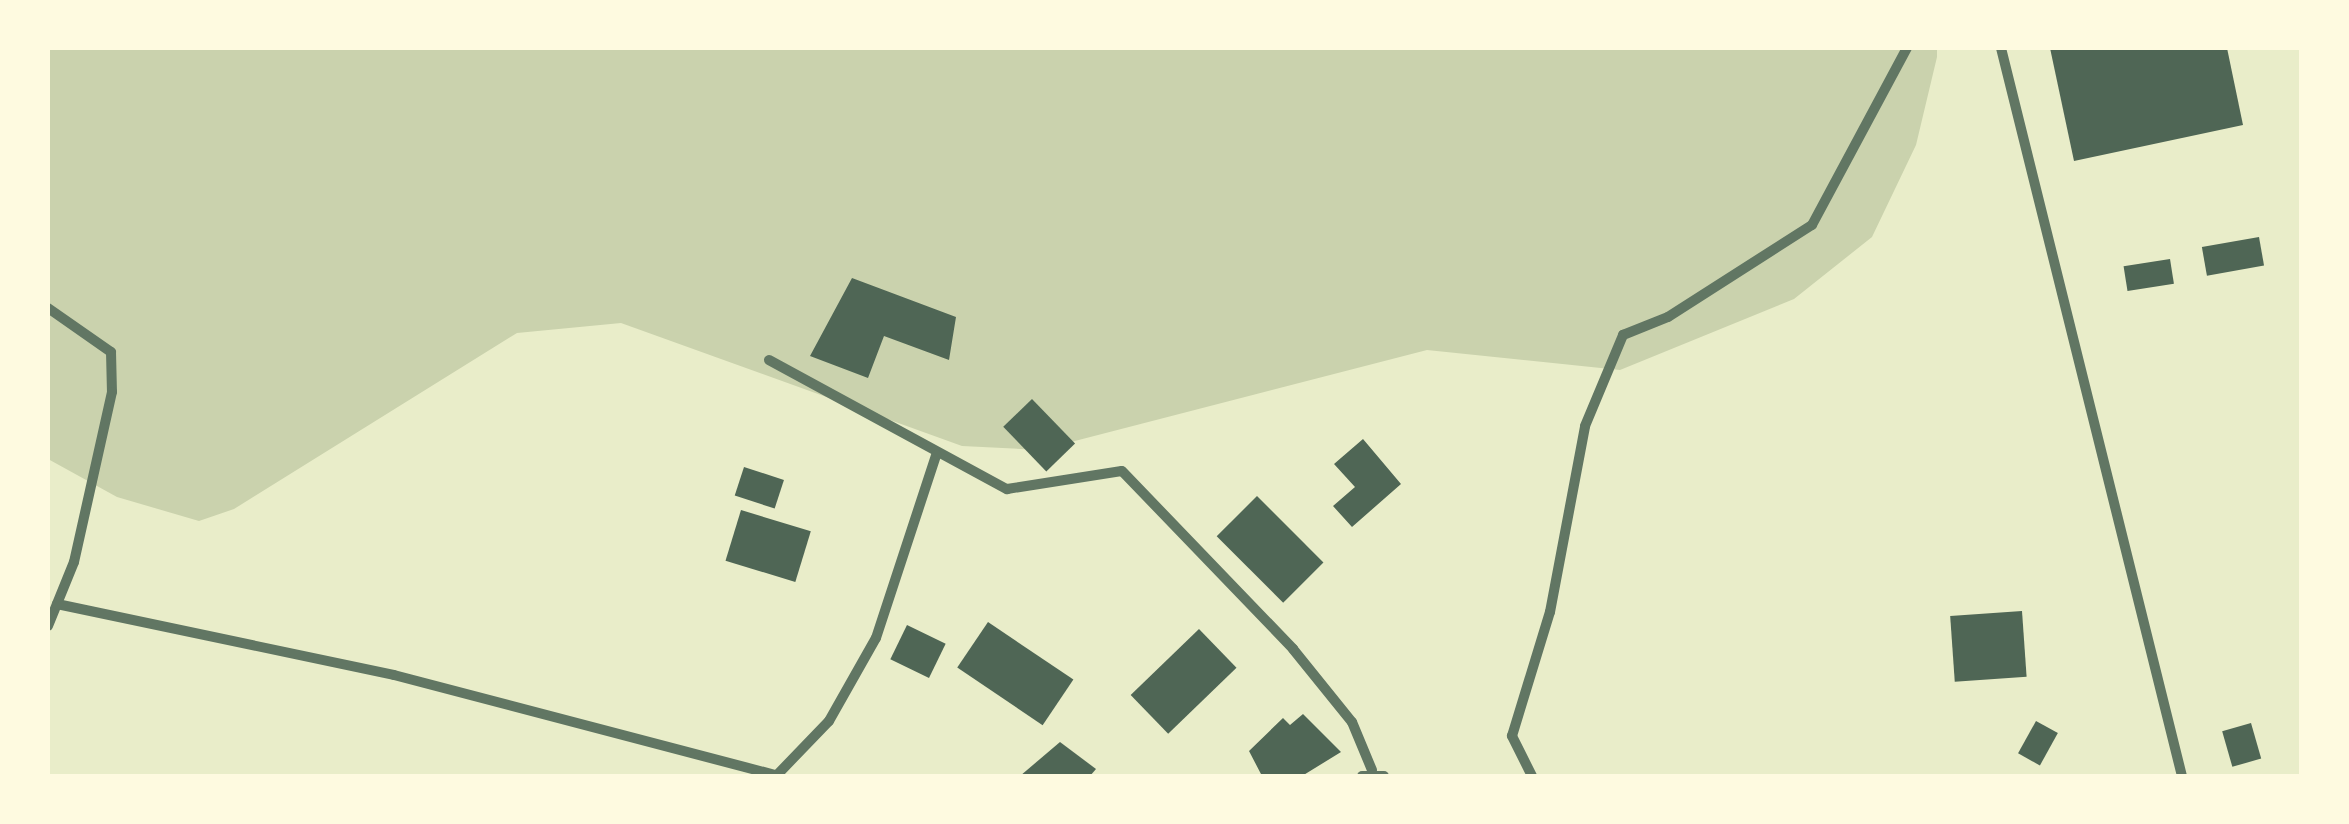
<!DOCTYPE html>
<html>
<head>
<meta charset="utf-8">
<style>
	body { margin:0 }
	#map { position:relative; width:2349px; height:824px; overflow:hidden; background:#e9edc9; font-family:Figtree,sans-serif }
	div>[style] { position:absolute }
	.green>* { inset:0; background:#cad2ad }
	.building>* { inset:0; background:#4f6655; transform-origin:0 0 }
	.minor>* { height:10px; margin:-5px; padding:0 5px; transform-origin:5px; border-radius:5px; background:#617663 }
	span { translate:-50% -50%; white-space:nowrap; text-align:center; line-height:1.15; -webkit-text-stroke:8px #fefae0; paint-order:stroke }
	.frame { position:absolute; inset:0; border:50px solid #fefae0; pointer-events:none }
</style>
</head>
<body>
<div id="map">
	<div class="green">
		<i style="clip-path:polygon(48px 48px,1937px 48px,1937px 57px,1916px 145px,1872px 237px,1794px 299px,1620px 370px,1427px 350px,1040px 450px,962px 446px,621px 323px,517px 333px,234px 509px,199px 521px,117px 497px,48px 459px)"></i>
	</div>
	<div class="building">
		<i style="clip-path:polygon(2050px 48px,2227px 48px,2243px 125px,2074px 161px)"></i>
		<i style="left:2259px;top:237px;width:29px;height:58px;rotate:80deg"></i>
		<i style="left:2170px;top:259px;width:25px;height:47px;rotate:81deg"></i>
		<i style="clip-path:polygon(852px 278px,956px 317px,949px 360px,884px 336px,868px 378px,810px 356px)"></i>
		<i style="left:1032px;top:399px;width:62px;height:40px;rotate:46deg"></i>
		<i style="clip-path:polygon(1363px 439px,1401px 484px,1352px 527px,1333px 506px,1355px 487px,1334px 464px)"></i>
		<i style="left:744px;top:467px;width:42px;height:30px;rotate:18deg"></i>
		<i style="left:1257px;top:496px;width:94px;height:57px;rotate:45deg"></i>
		<i style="left:741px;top:510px;width:73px;height:53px;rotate:17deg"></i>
		<i style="left:2022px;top:611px;width:66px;height:72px;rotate:86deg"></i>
		<i style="left:988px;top:622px;width:103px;height:55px;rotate:34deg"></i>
		<i style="left:907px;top:625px;width:43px;height:38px;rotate:26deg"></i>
		<i style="left:1199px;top:629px;width:54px;height:95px;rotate:46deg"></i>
		<i style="clip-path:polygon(1303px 714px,1341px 752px,1302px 776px,1262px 776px,1249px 751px,1283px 718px,1290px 725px)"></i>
		<i style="left:2036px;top:721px;width:25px;height:37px;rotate:29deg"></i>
		<i style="left:2251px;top:723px;width:37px;height:30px;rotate:74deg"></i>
		<i style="clip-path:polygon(1060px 742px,1096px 769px,1090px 776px,1020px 776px)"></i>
	</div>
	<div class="minor">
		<i style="left:2001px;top:48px;width:750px;rotate:76.04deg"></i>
		<i style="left:48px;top:308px;width:77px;rotate:34.9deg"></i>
		<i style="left:111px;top:352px;width:40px;rotate:88.6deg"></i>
		<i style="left:112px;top:392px;width:174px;rotate:102.6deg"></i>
		<i style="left:74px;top:562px;width:69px;rotate:112.1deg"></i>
		<i style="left:769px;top:360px;width:271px;rotate:28.5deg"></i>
		<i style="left:1007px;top:489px;width:116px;rotate:-8.9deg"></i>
		<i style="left:1122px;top:471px;width:247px;rotate:46.1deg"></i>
		<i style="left:1293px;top:649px;width:94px;rotate:51.1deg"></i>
		<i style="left:1352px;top:722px;width:52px;rotate:67.4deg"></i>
		<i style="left:57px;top:604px;width:344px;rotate:11.9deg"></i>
		<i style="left:394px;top:675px;width:398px;rotate:14.7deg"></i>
		<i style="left:777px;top:775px;width:75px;rotate:-46.1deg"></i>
		<i style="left:829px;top:721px;width:95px;rotate:-60.5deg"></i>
		<i style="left:876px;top:638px;width:193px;rotate:-71.8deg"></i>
		<i style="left:1362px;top:776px;width:22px"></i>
		<i style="left:1532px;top:776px;width:45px;rotate:-116.6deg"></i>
		<i style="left:1512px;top:736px;width:130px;rotate:-73deg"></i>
		<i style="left:1550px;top:612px;width:189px;rotate:-79.3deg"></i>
		<i style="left:1585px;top:426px;width:99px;rotate:-67.3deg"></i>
		<i style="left:1623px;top:335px;width:48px;rotate:-21.8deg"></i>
		<i style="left:1668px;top:317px;width:171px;rotate:-32.6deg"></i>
		<i style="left:1812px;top:225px;width:201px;rotate:-61.8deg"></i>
	</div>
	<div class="frame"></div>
</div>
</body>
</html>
